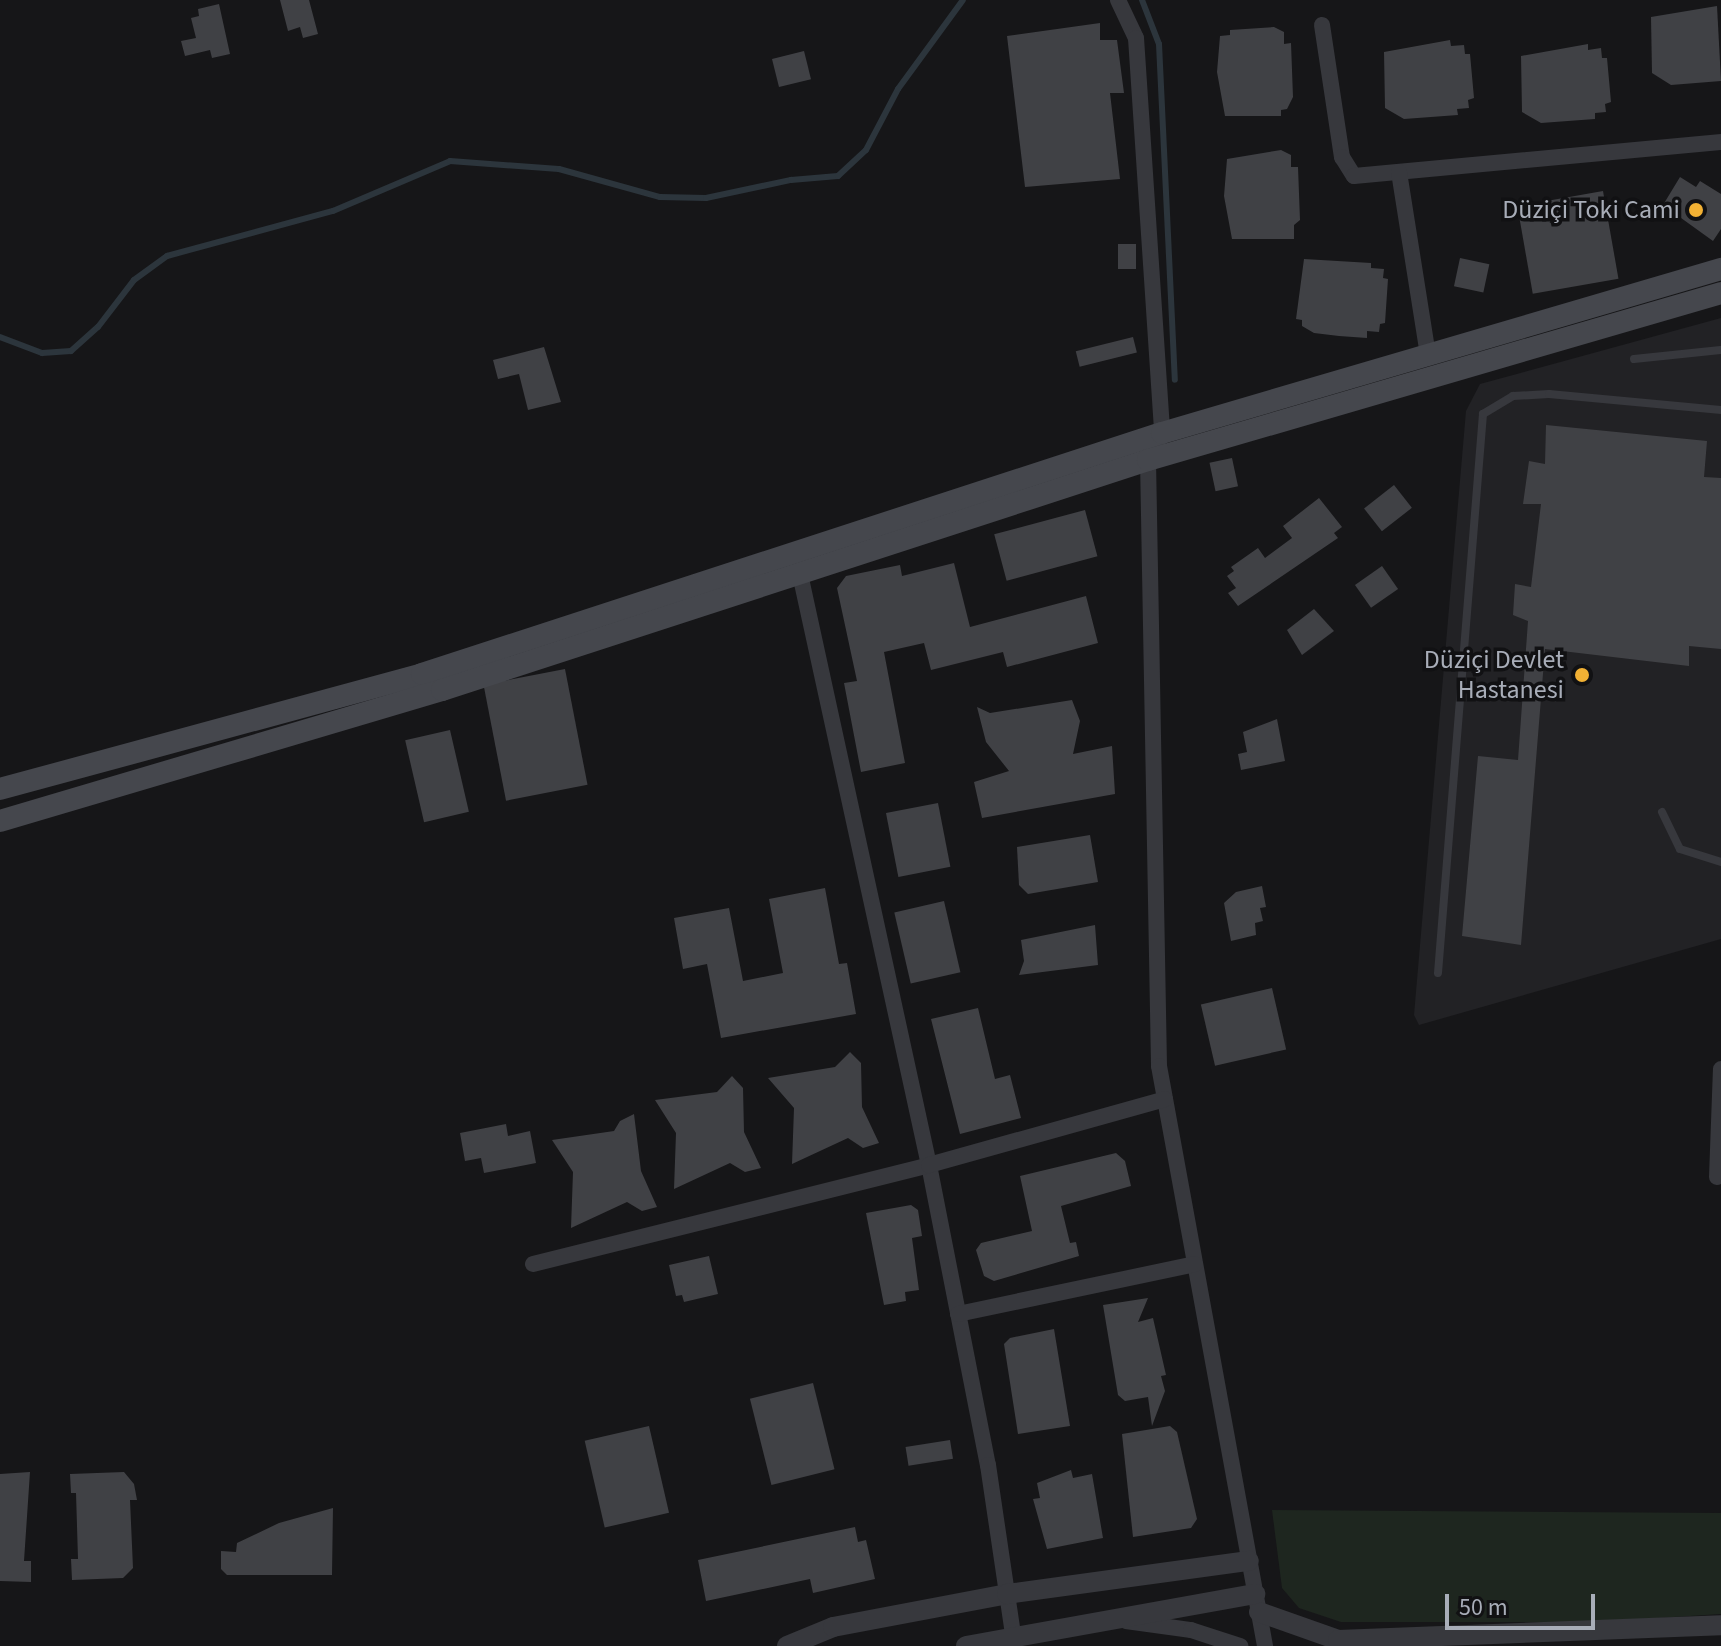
<!DOCTYPE html>
<html>
<head>
<meta charset="utf-8">
<style>
	body { margin:0 }
	#map { position:relative; width:1721px; height:1646px; overflow:hidden; background:#161618; font-family:"Source Sans 3",sans-serif }
	div>[style] { position:absolute }
	.built>* { inset:0; background:#222225 }
	.green>* { inset:0; background:#1e261f }
	.stream>* { height:6px; margin:-3px; padding:0 3px; transform-origin:3px; border-radius:3px; background:#2c353c }
	.building>* { inset:0; background:#404145; transform-origin:0 0 }
	.service>* { height:8px; margin:-4px; padding:0 4px; transform-origin:4px; border-radius:4px; background:#37383d }
	.minor>* { height:16px; margin:-8px; padding:0 8px; transform-origin:8px; border-radius:8px; background:#37383d }
	.tertiary>* { height:20px; margin:-10px; padding:0 10px; transform-origin:10px; border-radius:10px; background:#37383d }
	.secondary>* { height:22px; margin:-11px; padding:0 11px; transform-origin:11px; border-radius:11px; background:#45474d }
	.dots>* { width:22px; height:22px; translate:-50% -50%; box-sizing:border-box; border:4px solid #111113; border-radius:50% }
	span { translate:-50% -50%; white-space:nowrap; text-align:center; line-height:1.15; -webkit-text-stroke:7px #111113; paint-order:stroke }
	.poi-label { font-size:26px; color:#a8adb8 }
	.right { translate:-100% -50%; text-align:right }
	.scale { position:absolute; left:1445px; top:1594px; width:150px; height:36px; box-sizing:border-box; border:4px solid #a8adb8; border-top:0; padding-left:10px; font-size:24px; line-height:28px; white-space:nowrap; color:#a8adb8; -webkit-text-stroke:6px #111113; paint-order:stroke }
</style>
</head>
<body>
<div id="map">
	<div class="built">
		<i style="clip-path:polygon(1721px 318px,1721px 939px,1419px 1025px,1414px 1015px,1466px 411px,1480px 384px)"></i>
	</div>
	<div class="green">
		<i style="clip-path:polygon(1272px 1510px,1721px 1513px,1721px 1614px,1596px 1622px,1341px 1622px,1299px 1608px,1282px 1588px)"></i>
	</div>
	<div class="stream">
		<i style="left:1142px;top:0;width:47px;rotate:68.9deg"></i>
		<i style="left:1159px;top:44px;width:336px;rotate:87.3deg"></i>
		<i style="left:0;top:337px;width:45px;rotate:20.9deg"></i>
		<i style="left:42px;top:353px;width:29px;rotate:-4deg"></i>
		<i style="left:71px;top:351px;width:36px;rotate:-42deg"></i>
		<i style="left:98px;top:327px;width:59px;rotate:-52.5deg"></i>
		<i style="left:134px;top:280px;width:41px;rotate:-36deg"></i>
		<i style="left:167px;top:256px;width:172px;rotate:-15.2deg"></i>
		<i style="left:333px;top:211px;width:127px;rotate:-23.1deg"></i>
		<i style="left:450px;top:161px;width:109px;rotate:4.2deg"></i>
		<i style="left:559px;top:169px;width:105px;rotate:15.5deg"></i>
		<i style="left:660px;top:197px;width:46px;rotate:1.2deg"></i>
		<i style="left:706px;top:198px;width:87px;rotate:-12deg"></i>
		<i style="left:791px;top:180px;width:47px;rotate:-4.9deg"></i>
		<i style="left:838px;top:176px;width:38px;rotate:-43deg"></i>
		<i style="left:866px;top:150px;width:69px;rotate:-62.3deg"></i>
		<i style="left:898px;top:89px;width:110px;rotate:-53.9deg"></i>
	</div>
	<div class="building">
		<i style="clip-path:polygon(280px 0,309px 0,318px 34px,303px 38px,300px 27px,288px 31px)"></i>
		<i style="clip-path:polygon(219px 4px,230px 54px,212px 58px,210px 50px,185px 56px,181px 41px,196px 38px,191px 18px,199px 16px,198px 9px)"></i>
		<i style="clip-path:polygon(1717px 6px,1721px 81px,1671px 85px,1652px 73px,1651px 17px)"></i>
		<i style="clip-path:polygon(1100px 23px,1100px 40px,1117px 40px,1124px 93px,1110px 93px,1120px 179px,1025px 187px,1007px 36px)"></i>
		<i style="clip-path:polygon(1274px 27px,1284px 32px,1284px 44px,1291px 43px,1293px 97px,1287px 109px,1281px 110px,1281px 116px,1225px 116px,1217px 72px,1220px 36px,1230px 35px,1230px 30px)"></i>
		<i style="clip-path:polygon(1450px 40px,1451px 46px,1464px 45px,1465px 54px,1470px 54px,1474px 98px,1468px 100px,1469px 108px,1457px 109px,1458px 115px,1404px 119px,1385px 108px,1384px 52px)"></i>
		<i style="clip-path:polygon(1588px 44px,1588px 50px,1601px 48px,1602px 58px,1607px 58px,1611px 102px,1605px 104px,1606px 112px,1595px 113px,1595px 119px,1541px 123px,1522px 112px,1521px 56px)"></i>
		<i style="left:804px;top:51px;width:29px;height:33px;rotate:76deg"></i>
		<i style="clip-path:polygon(1281px 150px,1291px 155px,1291px 167px,1298px 167px,1300px 220px,1294px 225px,1294px 239px,1232px 239px,1224px 196px,1227px 159px)"></i>
		<i style="clip-path:polygon(1680px 177px,1696px 187px,1700px 181px,1721px 194px,1721px 229px,1713px 241px,1663px 205px)"></i>
		<i style="left:1603px;top:191px;width:89px;height:87px;rotate:80deg"></i>
		<i style="left:1118px;top:244px;width:18px;height:25px"></i>
		<i style="left:1460px;top:258px;width:30px;height:29px;rotate:12deg"></i>
		<i style="clip-path:polygon(1304px 259px,1371px 263px,1371px 268px,1384px 269px,1383px 278px,1388px 279px,1385px 323px,1380px 324px,1379px 332px,1367px 331px,1367px 338px,1339px 336px,1314px 333px,1302px 326px,1302px 320px,1296px 319px)"></i>
		<i style="left:1133px;top:337px;width:16px;height:59px;rotate:76deg"></i>
		<i style="clip-path:polygon(544px 347px,561px 402px,528px 410px,519px 374px,498px 379px,493px 360px)"></i>
		<i style="clip-path:polygon(1546px 425px,1707px 441px,1704px 477px,1721px 478px,1721px 649px,1689px 646px,1689px 666px,1545px 649px,1521px 945px,1462px 936px,1478px 756px,1518px 760px,1528px 621px,1513px 615px,1515px 584px,1531px 587px,1541px 504px,1523px 504px,1529px 461px,1545px 464px)"></i>
		<i style="left:1232px;top:458px;width:29px;height:23px;rotate:78deg"></i>
		<i style="left:1394px;top:485px;width:29px;height:38px;rotate:52deg"></i>
		<i style="clip-path:polygon(1319px 498px,1342px 527px,1334px 533px,1338px 538px,1238px 606px,1228px 593px,1236px 588px,1227px 576px,1234px 571px,1231px 567px,1258px 548px,1265px 558px,1292px 538px,1283px 526px)"></i>
		<i style="left:1085px;top:510px;width:48px;height:94px;rotate:75deg"></i>
		<i style="clip-path:polygon(954px 563px,970px 627px,1086px 596px,1098px 643px,1007px 667px,1003px 652px,931px 670px,924px 643px,884px 652px,905px 763px,861px 772px,844px 683px,857px 681px,837px 588px,846px 576px,900px 565px,902px 576px)"></i>
		<i style="left:1382px;top:566px;width:28px;height:33px;rotate:55deg"></i>
		<i style="clip-path:polygon(1314px 609px,1334px 631px,1302px 655px,1287px 630px)"></i>
		<i style="left:565px;top:669px;width:118px;height:83px;rotate:79deg"></i>
		<i style="clip-path:polygon(1072px 700px,1080px 721px,1073px 754px,1112px 746px,1115px 794px,982px 818px,974px 782px,1009px 771px,986px 742px,977px 707px,990px 713px)"></i>
		<i style="clip-path:polygon(1277px 719px,1285px 761px,1241px 770px,1238px 754px,1247px 752px,1243px 732px)"></i>
		<i style="left:450px;top:730px;width:84px;height:46px;rotate:77deg"></i>
		<i style="left:938px;top:803px;width:65px;height:53px;rotate:79deg"></i>
		<i style="clip-path:polygon(1090px 835px,1098px 882px,1028px 894px,1019px 885px,1017px 847px)"></i>
		<i style="clip-path:polygon(1262px 886px,1266px 907px,1260px 908px,1263px 921px,1255px 923px,1256px 935px,1231px 941px,1224px 903px,1236px 892px)"></i>
		<i style="clip-path:polygon(825px 888px,839px 964px,847px 963px,856px 1014px,721px 1038px,707px 964px,683px 969px,674px 918px,729px 908px,743px 981px,783px 973px,769px 899px)"></i>
		<i style="left:944px;top:901px;width:73px;height:51px;rotate:77deg"></i>
		<i style="clip-path:polygon(1095px 925px,1098px 965px,1019px 975px,1024px 961px,1021px 940px)"></i>
		<i style="left:1272px;top:988px;width:63px;height:73px;rotate:77deg"></i>
		<i style="clip-path:polygon(978px 1008px,995px 1079px,1010px 1075px,1021px 1118px,960px 1134px,931px 1019px)"></i>
		<i style="clip-path:polygon(850px 1052px,861px 1063px,862px 1107px,879px 1143px,863px 1148px,848px 1138px,792px 1164px,794px 1108px,768px 1078px,835px 1067px)"></i>
		<i style="clip-path:polygon(732px 1076px,743px 1088px,744px 1132px,761px 1168px,745px 1172px,730px 1163px,674px 1189px,676px 1133px,655px 1100px,717px 1092px)"></i>
		<i style="clip-path:polygon(634px 1114px,641px 1171px,657px 1207px,642px 1211px,627px 1202px,571px 1228px,573px 1172px,552px 1140px,614px 1131px,620px 1121px)"></i>
		<i style="clip-path:polygon(506px 1124px,508px 1136px,530px 1131px,536px 1163px,484px 1173px,481px 1158px,465px 1161px,460px 1133px)"></i>
		<i style="clip-path:polygon(1116px 1153px,1125px 1161px,1131px 1186px,1061px 1206px,1070px 1243px,1076px 1242px,1079px 1256px,994px 1281px,984px 1276px,976px 1250px,981px 1243px,1032px 1231px,1020px 1176px)"></i>
		<i style="clip-path:polygon(911px 1205px,918px 1210px,922px 1236px,912px 1238px,919px 1290px,905px 1292px,906px 1301px,884px 1305px,866px 1213px)"></i>
		<i style="clip-path:polygon(709px 1256px,718px 1294px,684px 1302px,682px 1295px,676px 1296px,669px 1265px)"></i>
		<i style="clip-path:polygon(1148px 1298px,1138px 1322px,1153px 1318px,1166px 1375px,1161px 1376px,1165px 1391px,1152px 1426px,1148px 1397px,1125px 1401px,1118px 1395px,1103px 1305px)"></i>
		<i style="clip-path:polygon(1054px 1329px,1070px 1426px,1018px 1434px,1004px 1344px,1010px 1338px)"></i>
		<i style="left:813px;top:1383px;width:89px;height:65px;rotate:76deg"></i>
		<i style="left:649px;top:1426px;width:89px;height:66px;rotate:77deg"></i>
		<i style="clip-path:polygon(1170px 1426px,1177px 1432px,1197px 1519px,1191px 1528px,1133px 1537px,1122px 1434px)"></i>
		<i style="left:950px;top:1440px;width:19px;height:45px;rotate:81deg"></i>
		<i style="clip-path:polygon(1071px 1470px,1073px 1478px,1092px 1474px,1103px 1538px,1047px 1549px,1033px 1499px,1040px 1498px,1037px 1483px)"></i>
		<i style="clip-path:polygon(30px 1472px,24px 1561px,31px 1561px,31px 1582px,0 1581px,0 1474px)"></i>
		<i style="clip-path:polygon(124px 1472px,134px 1484px,137px 1500px,130px 1500px,133px 1568px,123px 1578px,72px 1580px,71px 1559px,78px 1559px,76px 1493px,71px 1493px,70px 1474px)"></i>
		<i style="clip-path:polygon(333px 1508px,332px 1575px,227px 1575px,221px 1569px,221px 1551px,236px 1552px,237px 1543px,279px 1523px)"></i>
		<i style="clip-path:polygon(855px 1527px,858px 1542px,866px 1540px,875px 1579px,813px 1593px,810px 1579px,706px 1601px,698px 1560px)"></i>
	</div>
	<div class="service">
		<i style="left:1634px;top:359px;width:87px;rotate:-5.9deg"></i>
		<i style="left:1662px;top:812px;width:41px;rotate:64.1deg"></i>
		<i style="left:1680px;top:849px;width:43px;rotate:17.6deg"></i>
		<i style="left:1438px;top:973px;width:561px;rotate:-85.4deg"></i>
		<i style="left:1483px;top:414px;width:35px;rotate:-31deg"></i>
		<i style="left:1513px;top:396px;width:36px;rotate:-3deg"></i>
		<i style="left:1549px;top:394px;width:173px;rotate:5.3deg"></i>
	</div>
	<div class="minor">
		<i style="left:1118px;top:0;width:42px;rotate:64.7deg"></i>
		<i style="left:1136px;top:38px;width:396px;rotate:86.2deg"></i>
		<i style="left:1162px;top:433px;width:30px;rotate:117deg"></i>
		<i style="left:1148px;top:460px;width:606px;rotate:88.96deg"></i>
		<i style="left:1159px;top:1066px;width:590px;rotate:79.64deg"></i>
		<i style="left:1322px;top:25px;width:134px;rotate:81.4deg"></i>
		<i style="left:1342px;top:157px;width:22px;rotate:58deg"></i>
		<i style="left:1354px;top:176px;width:369px;rotate:-5.3deg"></i>
		<i style="left:1399px;top:172px;width:185px;rotate:81deg"></i>
		<i style="left:800px;top:574px;width:605px;rotate:77.69deg"></i>
		<i style="left:929px;top:1165px;width:306px;rotate:78.9deg"></i>
		<i style="left:988px;top:1465px;width:171px;rotate:81.6deg"></i>
		<i style="left:1717px;top:1177px;width:108px;rotate:-87.9deg"></i>
		<i style="left:533px;top:1264px;width:408px;rotate:-14deg"></i>
		<i style="left:929px;top:1165px;width:245px;rotate:-15.6deg"></i>
		<i style="left:958px;top:1314px;width:242px;rotate:-11.9deg"></i>
		<i style="left:1126px;top:1621px;width:66px;rotate:7.9deg"></i>
		<i style="left:1191px;top:1630px;width:52px;rotate:18.1deg"></i>
	</div>
	<div class="tertiary">
		<i style="left:1259px;top:1612px;width:84px;rotate:19.5deg"></i>
		<i style="left:1338px;top:1640px;width:383px;rotate:-2.2deg"></i>
		<i style="left:787px;top:1646px;width:50px;rotate:-22.4deg"></i>
		<i style="left:833px;top:1627px;width:177px;rotate:-10.7deg"></i>
		<i style="left:1007px;top:1594px;width:244px;rotate:-7.8deg"></i>
		<i style="left:966px;top:1646px;width:294px;rotate:-10.2deg"></i>
	</div>
	<div class="secondary">
		<i style="left:0;top:789px;width:437px;rotate:-15.2deg"></i>
		<i style="left:422px;top:674px;width:778px;rotate:-18.04deg"></i>
		<i style="left:1162px;top:433px;width:583px;rotate:-16.35deg"></i>
		<i style="left:0;top:821px;width:461px;rotate:-16.5deg"></i>
		<i style="left:442px;top:690px;width:743px;rotate:-18.04deg"></i>
		<i style="left:1148px;top:460px;width:597px;rotate:-16.25deg"></i>
	</div>
	<div class="dots">
		<i style="left:1696px;top:210px;background:#f2b134"></i>
		<i style="left:1582px;top:675px;background:#f2b134"></i>
	</div>
	<div class="poi-label">
		<span class="right" style="left:1680px;top:210px">Düziçi Toki Cami</span>
		<span class="right" style="left:1564px;top:675px">Düziçi Devlet<br>Hastanesi</span>
	</div>
	<div class="scale">50 m</div>
</div>
</body>
</html>
